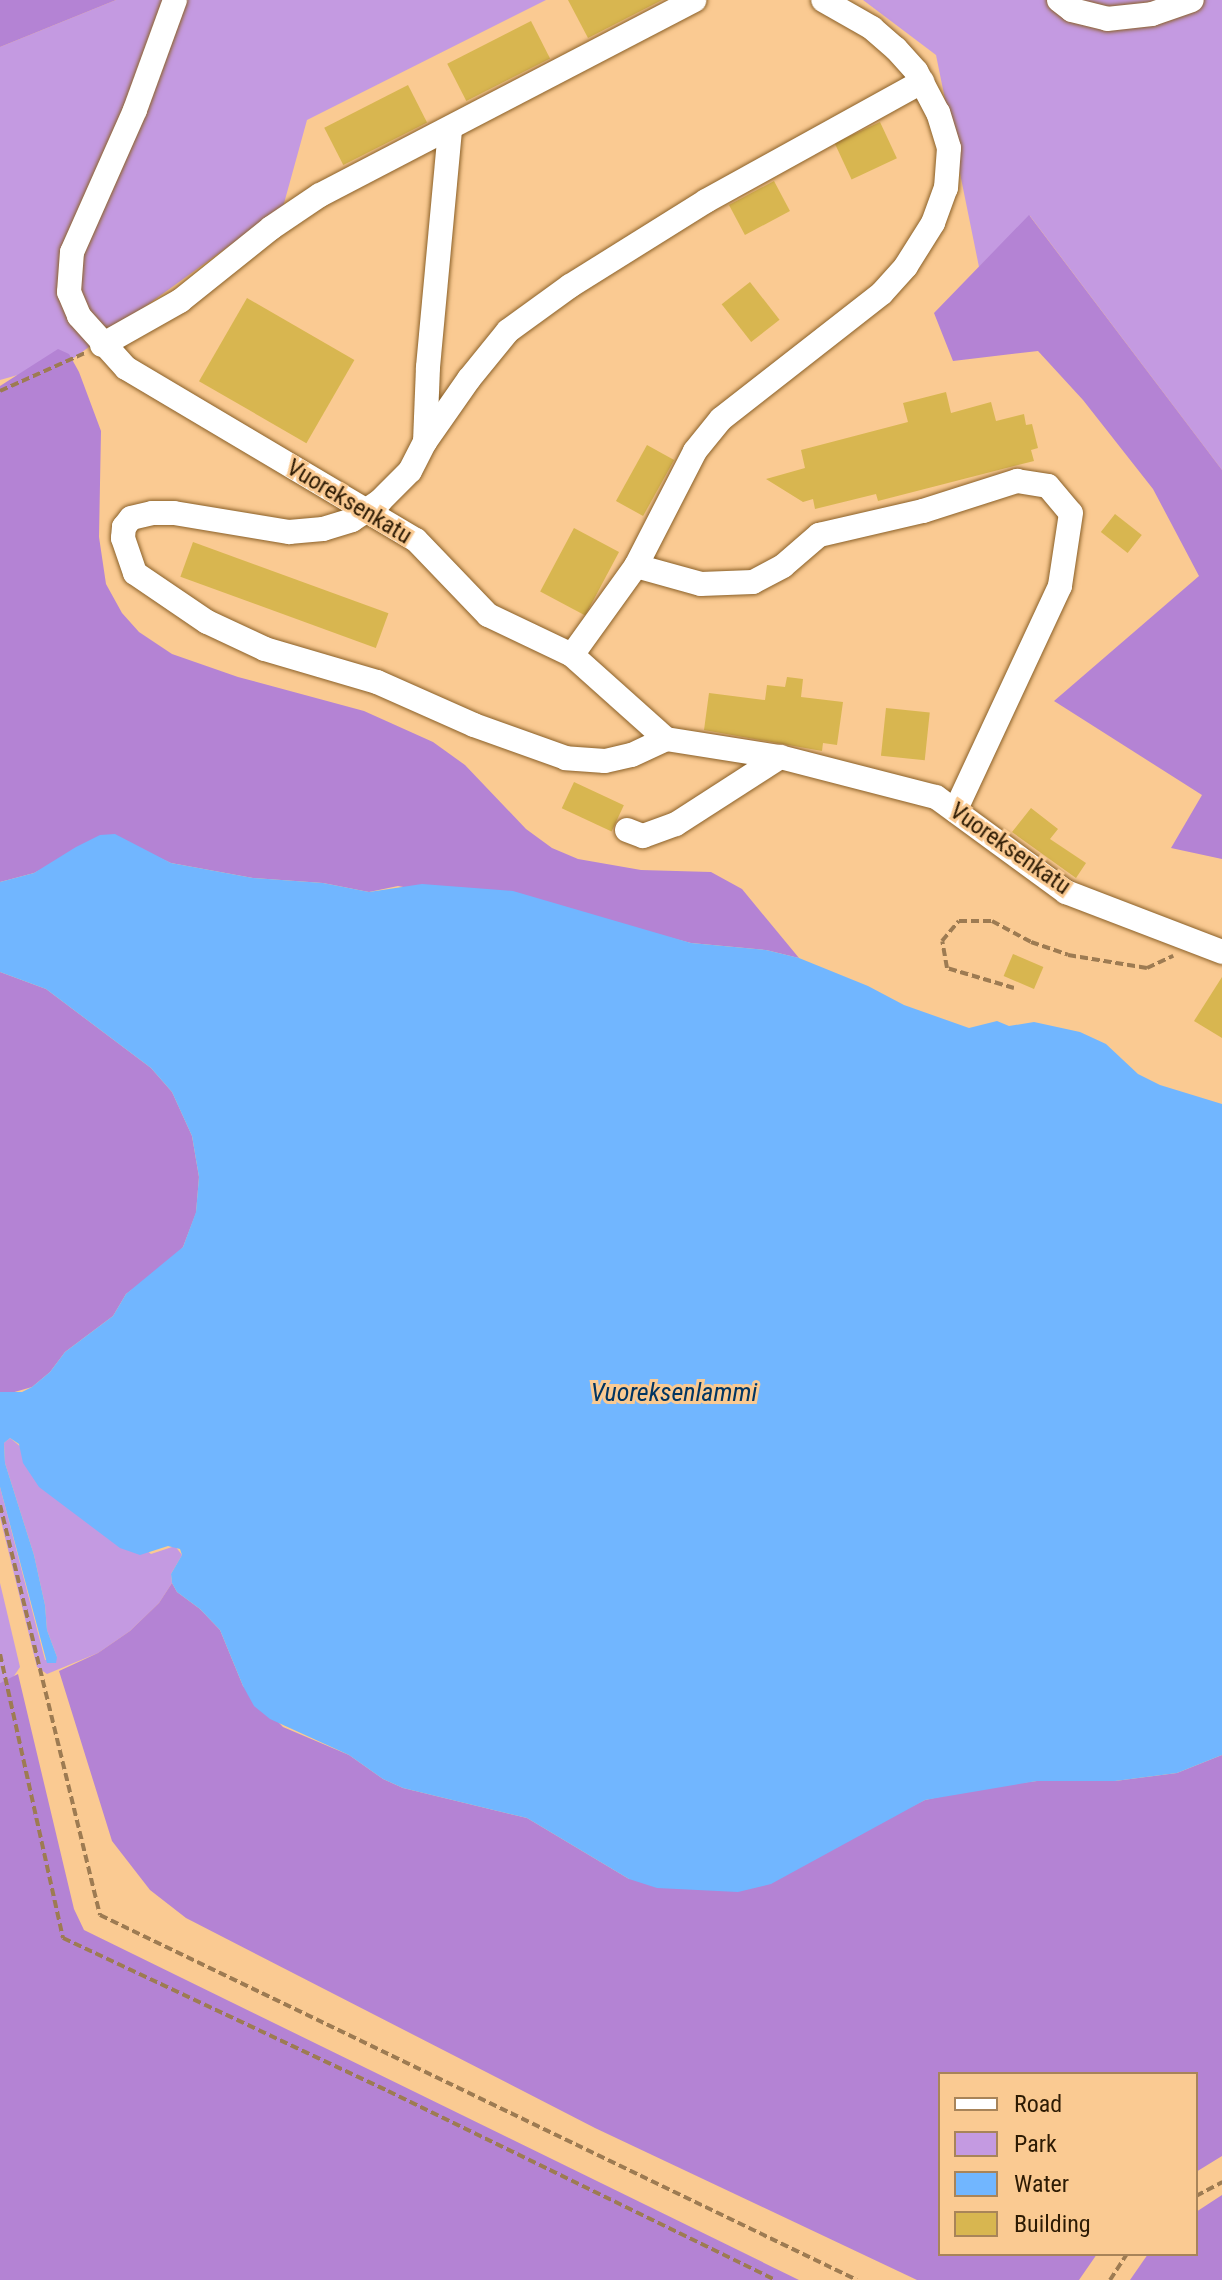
<!DOCTYPE html>
<html>
<head>
<meta charset="utf-8">
<style>
	body { margin:0 }
	#map { position:relative; width:1222px; height:2280px; overflow:hidden; background:#faca92; font-family:"Roboto Condensed",sans-serif }
	div>[style] { position:absolute }
	.green>* { inset:0; background:#c49ae1 }
	.forest>* { inset:0; background:#b483d4 }
	.water>* { inset:0; background:#71b6ff }
	.building>* { inset:0; background:#d8b650; transform-origin:0 0 }
	.path>* { height:4px; margin-top:-2px; transform-origin:0; background:repeating-linear-gradient(90deg,#9d7b52 0 8px,transparent 0 12px) }
	.roads { filter:drop-shadow(0 0 2px #8a6028) drop-shadow(0 0 2px #8a6028) }
	.minor>* { height:24px; margin:-12px; padding:0 12px; transform-origin:12px; border-radius:12px; background:#fff }
	span { translate:-50% -50%; white-space:nowrap; text-align:center; line-height:1.15; -webkit-text-stroke:6px #faca92; paint-order:stroke }
	.street-label { font-size:24px; color:#2d1b04 }
	.water-label { font-size:26px; color:#013562; font-style:italic }
	.legend { position:absolute; left:938px; top:2072px; width:260px; height:184px; box-sizing:border-box; background:#faca92; border:2px solid #a88459; margin:0; padding:10px 14px; list-style:none; font-size:24px; color:#2d1b04 }
	.legend li { display:flex; align-items:center; gap:16px; height:40px }
	.legend b { width:40px; border:2px solid #a88459 }
</style>
</head>
<body>
<div id="map">
	<div class="green">
		<i style="clip-path:polygon(116px 0,546px 0,307px 120px,283px 207px,71px 360px,0 380px,0 47px)"></i>
		<i style="clip-path:polygon(863px 0,1222px 0,1222px 470px,1030px 216px,979px 267px,936px 55px)"></i>
		<i style="clip-path:polygon(10px 1438px,151px 1554px,175px 1546px,182px 1555px,171px 1574px,172px 1583px,159px 1603px,130px 1631px,98px 1653px,47px 1674px,37px 1667px,0 1517px,0 1487px,45px 1660px,57px 1657px,47px 1630px,45px 1605px,34px 1555px,5px 1463px,4px 1443px)"></i>
		<i style="clip-path:polygon(0 1583px,20px 1667px,12px 1679px,0 1683px)"></i>
	</div>
	<div class="forest">
		<i style="clip-path:polygon(0 0,116px 0,0 47px)"></i>
		<i style="clip-path:polygon(1029px 215px,1222px 470px,1222px 859px,1171px 848px,1202px 795px,1054px 701px,1199px 576px,1153px 489px,1083px 400px,1038px 351px,953px 361px,934px 313px)"></i>
		<i style="clip-path:polygon(58px 349px,69px 354px,79px 372px,101px 431px,99px 537px,106px 584px,122px 613px,139px 632px,172px 654px,238px 677px,364px 711px,433px 742px,465px 765px,526px 829px,552px 848px,578px 859px,641px 870px,711px 872px,742px 889px,799px 958px,766px 950px,691px 943px,637px 929px,398px 886px,369px 892px,323px 883px,253px 878px,171px 863px,151px 854px,52px 864px,34px 873px,0 882px,0 386px)"></i>
		<i style="clip-path:polygon(0 972px,46px 989px,151px 1068px,172px 1092px,192px 1136px,199px 1177px,196px 1213px,183px 1247px,175px 1258px,126px 1294px,113px 1316px,65px 1352px,50px 1372px,32px 1387px,11px 1393px,0 1392px)"></i>
		<i style="clip-path:polygon(172px 1583px,177px 1592px,200px 1609px,220px 1630px,243px 1686px,283px 1727px,349px 1755px,383px 1779px,403px 1788px,527px 1818px,629px 1879px,892px 1816px,925px 1800px,980px 1788px,1037px 1781px,1115px 1781px,1177px 1773px,1222px 1755px,1222px 2156px,1196px 2172px,1196px 2074px,940px 2074px,940px 2254px,1097px 2254px,1079px 2280px,917px 2280px,595px 2128px,186px 1918px,150px 1890px,112px 1841px,59px 1671px,98px 1653px,130px 1631px,159px 1603px)"></i>
		<i style="clip-path:polygon(18px 1674px,74px 1909px,84px 1930px,799px 2280px,0 2280px,0 1683px)"></i>
		<i style="clip-path:polygon(1222px 2195px,1222px 2280px,1130px 2280px,1148px 2254px,1196px 2254px,1196px 2212px)"></i>
	</div>
	<div class="water">
		<i style="clip-path:polygon(115px 834px,171px 863px,253px 878px,323px 883px,369px 892px,422px 884px,513px 891px,691px 943px,766px 950px,799px 958px,868px 986px,904px 1005px,969px 1028px,997px 1021px,1009px 1026px,1034px 1022px,1080px 1032px,1106px 1044px,1138px 1074px,1160px 1085px,1222px 1104px,1222px 1755px,1177px 1773px,1115px 1781px,1037px 1781px,925px 1800px,771px 1884px,738px 1892px,657px 1888px,629px 1879px,527px 1818px,403px 1788px,383px 1779px,349px 1755px,270px 1719px,254px 1706px,243px 1686px,220px 1630px,200px 1609px,177px 1592px,172px 1583px,171px 1574px,182px 1555px,180px 1549px,168px 1546px,140px 1555px,120px 1548px,39px 1487px,23px 1463px,19px 1444px,10px 1438px,4px 1443px,5px 1463px,34px 1555px,45px 1605px,47px 1630px,57px 1657px,56px 1663px,47px 1663px,0 1487px,0 1392px,22px 1392px,32px 1387px,50px 1372px,65px 1352px,113px 1316px,126px 1294px,183px 1247px,196px 1212px,199px 1177px,192px 1136px,172px 1092px,151px 1068px,46px 989px,0 972px,0 882px,34px 873px,76px 847px,100px 835px)"></i>
	</div>
	<div class="building">
		<i style="clip-path:polygon(568px 0,662px 0,588px 38px)"></i>
		<i style="left:531px;top:21px;width:42px;height:94px;rotate:63deg"></i>
		<i style="left:408px;top:85px;width:42px;height:94px;rotate:63deg"></i>
		<i style="left:880px;top:122px;width:40px;height:50px;rotate:65deg"></i>
		<i style="left:774px;top:181px;width:34px;height:51px;rotate:62deg"></i>
		<i style="left:750px;top:282px;width:48px;height:36px;rotate:52deg"></i>
		<i style="left:247px;top:298px;width:124px;height:96px;rotate:30deg"></i>
		<i style="clip-path:polygon(946px 392px,951px 413px,991px 402px,996px 421px,1024px 414px,1026px 425px,1032px 424px,1038px 448px,1031px 450px,1034px 461px,878px 501px,876px 494px,815px 509px,813px 499px,803px 502px,766px 479px,805px 468px,801px 450px,908px 422px,903px 403px)"></i>
		<i style="left:647px;top:445px;width:31px;height:64px;rotate:29deg"></i>
		<i style="left:1115px;top:514px;width:34px;height:23px;rotate:38deg"></i>
		<i style="left:574px;top:528px;width:51px;height:72px;rotate:28deg"></i>
		<i style="left:193px;top:542px;width:208px;height:37px;rotate:20deg"></i>
		<i style="clip-path:polygon(787px 677px,803px 679px,801px 697px,843px 702px,837px 745px,823px 743px,822px 751px,704px 730px,709px 693px,765px 700px,767px 685px,785px 687px)"></i>
		<i style="left:886px;top:708px;width:44px;height:48px;rotate:6deg"></i>
		<i style="left:574px;top:782px;width:55px;height:29px;rotate:25deg"></i>
		<i style="clip-path:polygon(1031px 808px,1058px 829px,1050px 839px,1086px 863px,1076px 878px,1012px 832px)"></i>
		<i style="left:1013px;top:954px;width:33px;height:24px;rotate:23deg"></i>
		<i style="clip-path:polygon(1222px 977px,1222px 1038px,1194px 1021px)"></i>
	</div>
	<div class="path">
		<i style="left:0;top:391px;width:93px;rotate:-24.1deg"></i>
		<i style="left:1014px;top:988px;width:70px;rotate:-163.4deg"></i>
		<i style="left:947px;top:968px;width:27px;rotate:-100deg"></i>
		<i style="left:942px;top:941px;width:26px;rotate:-50deg"></i>
		<i style="left:959px;top:921px;width:33px"></i>
		<i style="left:992px;top:921px;width:44px;rotate:28.3deg"></i>
		<i style="left:1031px;top:942px;width:39px;rotate:19deg"></i>
		<i style="left:1068px;top:955px;width:80px;rotate:9.3deg"></i>
		<i style="left:1147px;top:968px;width:29px;rotate:-25deg"></i>
		<i style="left:0;top:1505px;width:422px;rotate:76.3deg"></i>
		<i style="left:100px;top:1915px;width:840px;rotate:25.74deg"></i>
		<i style="left:0;top:1654px;width:291px;rotate:77.5deg"></i>
		<i style="left:63px;top:1938px;width:359px;rotate:25.2deg"></i>
		<i style="left:388px;top:2091px;width:431px;rotate:26deg"></i>
		<i style="left:1196px;top:2196px;width:30px;rotate:-28deg"></i>
		<i style="left:1110px;top:2280px;width:31px;rotate:-57deg"></i>
	</div>
	<div class="roads">
		<div class="minor">
			<i style="left:175px;top:0;width:117px;rotate:110deg"></i>
			<i style="left:135px;top:110px;width:155px;rotate:113.9deg"></i>
			<i style="left:72px;top:252px;width:40px;rotate:94.3deg"></i>
			<i style="left:69px;top:292px;width:26px;rotate:67deg"></i>
			<i style="left:79px;top:316px;width:70px;rotate:47.9deg"></i>
			<i style="left:126px;top:368px;width:337px;rotate:30.7deg"></i>
			<i style="left:416px;top:540px;width:104px;rotate:46.2deg"></i>
			<i style="left:488px;top:615px;width:93px;rotate:25.5deg"></i>
			<i style="left:572px;top:655px;width:126px;rotate:41.8deg"></i>
			<i style="left:666px;top:739px;width:115px;rotate:9deg"></i>
			<i style="left:780px;top:757px;width:161px;rotate:14.4deg"></i>
			<i style="left:936px;top:797px;width:161px;rotate:36.2deg"></i>
			<i style="left:1066px;top:892px;width:167px;rotate:21deg"></i>
			<i style="left:1059px;top:0;width:16px;rotate:38deg"></i>
			<i style="left:1072px;top:10px;width:36px;rotate:14deg"></i>
			<i style="left:1107px;top:19px;width:45px;rotate:-6.3deg"></i>
			<i style="left:1152px;top:14px;width:42px;rotate:-19.3deg"></i>
			<i style="left:102px;top:345px;width:90px;rotate:-29.4deg"></i>
			<i style="left:180px;top:301px;width:117px;rotate:-38.7deg"></i>
			<i style="left:271px;top:228px;width:59px;rotate:-34deg"></i>
			<i style="left:320px;top:195px;width:422px;rotate:-27.5deg"></i>
			<i style="left:425px;top:442px;width:75px;rotate:-87.7deg"></i>
			<i style="left:428px;top:367px;width:239px;rotate:-84.7deg"></i>
			<i style="left:636px;top:566px;width:67px;rotate:15.5deg"></i>
			<i style="left:701px;top:584px;width:52px;rotate:-2.2deg"></i>
			<i style="left:753px;top:582px;width:34px;rotate:-28deg"></i>
			<i style="left:783px;top:566px;width:48px;rotate:-40.7deg"></i>
			<i style="left:819px;top:535px;width:107px;rotate:-13deg"></i>
			<i style="left:923px;top:511px;width:99px;rotate:-17.7deg"></i>
			<i style="left:1017px;top:481px;width:31px;rotate:9deg"></i>
			<i style="left:1048px;top:486px;width:35px;rotate:50deg"></i>
			<i style="left:1071px;top:513px;width:74px;rotate:98.6deg"></i>
			<i style="left:1060px;top:586px;width:248px;rotate:115deg"></i>
			<i style="left:572px;top:655px;width:110px;rotate:-54.3deg"></i>
			<i style="left:636px;top:566px;width:129px;rotate:-62.8deg"></i>
			<i style="left:695px;top:451px;width:41px;rotate:-50.9deg"></i>
			<i style="left:721px;top:419px;width:204px;rotate:-38deg"></i>
			<i style="left:882px;top:293px;width:36px;rotate:-48deg"></i>
			<i style="left:906px;top:266px;width:51px;rotate:-57.9deg"></i>
			<i style="left:933px;top:223px;width:37px;rotate:-70deg"></i>
			<i style="left:946px;top:188px;width:40px;rotate:-85.7deg"></i>
			<i style="left:949px;top:148px;width:37px;rotate:-107deg"></i>
			<i style="left:938px;top:113px;width:47px;rotate:-117.6deg"></i>
			<i style="left:916px;top:71px;width:30px;rotate:-132deg"></i>
			<i style="left:896px;top:49px;width:32px;rotate:-139deg"></i>
			<i style="left:872px;top:28px;width:56px;rotate:-150.3deg"></i>
			<i style="left:666px;top:739px;width:38px;rotate:155deg"></i>
			<i style="left:631px;top:755px;width:27px;rotate:167deg"></i>
			<i style="left:605px;top:761px;width:39px;rotate:-176deg"></i>
			<i style="left:566px;top:758px;width:98px;rotate:-160.3deg"></i>
			<i style="left:474px;top:725px;width:106px;rotate:-156.1deg"></i>
			<i style="left:377px;top:682px;width:117px;rotate:-163.6deg"></i>
			<i style="left:265px;top:649px;width:64px;rotate:-155deg"></i>
			<i style="left:207px;top:622px;width:87px;rotate:-145.8deg"></i>
			<i style="left:135px;top:573px;width:37px;rotate:-109deg"></i>
			<i style="left:123px;top:538px;width:11px;rotate:-85deg"></i>
			<i style="left:124px;top:527px;width:11px;rotate:-52deg"></i>
			<i style="left:131px;top:518px;width:22px;rotate:-13deg"></i>
			<i style="left:152px;top:513px;width:22px"></i>
			<i style="left:174px;top:513px;width:117px;rotate:9.4deg"></i>
			<i style="left:289px;top:532px;width:34px;rotate:-5deg"></i>
			<i style="left:323px;top:529px;width:30px;rotate:-17deg"></i>
			<i style="left:352px;top:520px;width:34px;rotate:-34deg"></i>
			<i style="left:380px;top:501px;width:42px;rotate:-45deg"></i>
			<i style="left:410px;top:471px;width:33px;rotate:-63deg"></i>
			<i style="left:425px;top:442px;width:77px;rotate:-55.1deg"></i>
			<i style="left:469px;top:379px;width:62px;rotate:-50.9deg"></i>
			<i style="left:508px;top:331px;width:77px;rotate:-36deg"></i>
			<i style="left:570px;top:286px;width:160px;rotate:-32deg"></i>
			<i style="left:706px;top:201px;width:247px;rotate:-28.9deg"></i>
			<i style="left:627px;top:830px;width:17px;rotate:21deg"></i>
			<i style="left:643px;top:836px;width:35px;rotate:-20deg"></i>
			<i style="left:676px;top:824px;width:124px;rotate:-32.8deg"></i>
		</div>
	</div>
	<div class="street-label">
		<span style="left:349px;top:502px;rotate:31deg">Vuoreksenkatu</span>
		<span style="left:1010px;top:849px;rotate:35deg">Vuoreksenkatu</span>
	</div>
	<div class="water-label">
		<span style="left:674px;top:1393px">Vuoreksenlammi</span>
	</div>
	<ul class="legend">
	<li><b style="height:10px;background:#fff"></b>Road</li>
	<li><b style="height:22px;background:#c49ae1"></b>Park</li>
	<li><b style="height:22px;background:#71b6ff"></b>Water</li>
	<li><b style="height:22px;background:#d8b650"></b>Building</li>
	</ul>
</div>
</body>
</html>
